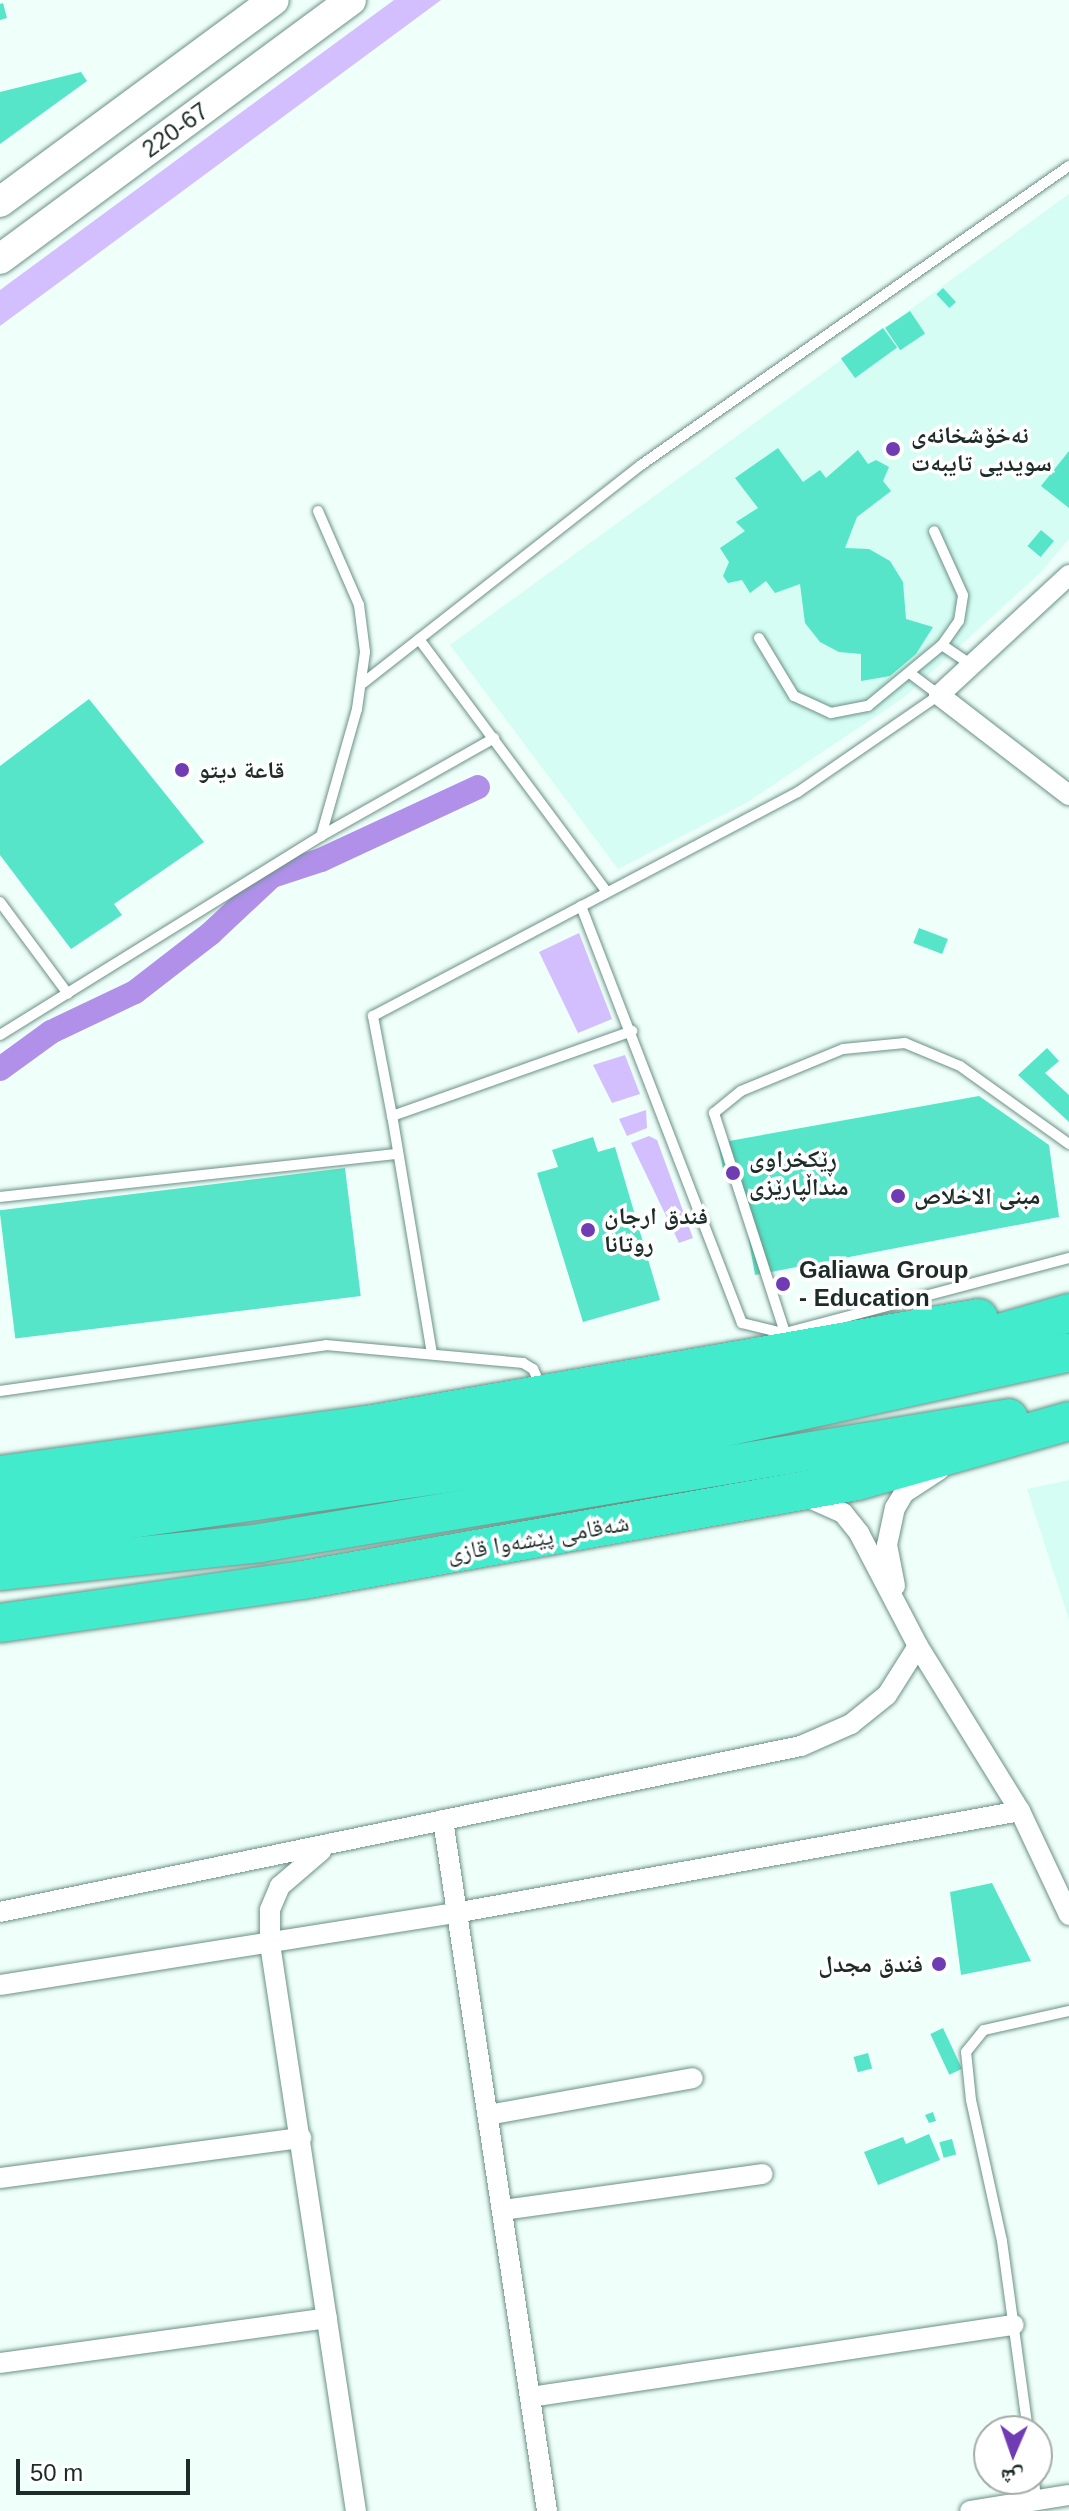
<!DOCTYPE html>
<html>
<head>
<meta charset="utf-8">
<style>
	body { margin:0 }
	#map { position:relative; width:1069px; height:2511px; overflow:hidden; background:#effffa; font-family:Arial,"Noto Naskh Arabic",sans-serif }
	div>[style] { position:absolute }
	.built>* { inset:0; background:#d5fdf3 }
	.green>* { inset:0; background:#d4bffe }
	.canal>* { height:24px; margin:-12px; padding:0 12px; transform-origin:12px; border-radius:12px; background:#b090e9 }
	.building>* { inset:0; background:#56e5c8; transform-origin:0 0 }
	.roads { filter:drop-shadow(0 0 2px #6b9187) drop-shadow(0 0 2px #6b9187) }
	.lane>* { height:10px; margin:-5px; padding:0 5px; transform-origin:5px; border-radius:5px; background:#fff }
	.street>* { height:20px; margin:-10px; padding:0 10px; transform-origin:10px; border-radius:10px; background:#fff }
	.secondary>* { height:30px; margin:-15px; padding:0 15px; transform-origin:15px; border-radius:15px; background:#fff }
	.highway>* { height:38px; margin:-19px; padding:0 19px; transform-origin:19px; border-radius:19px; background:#41ebcc }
	.dots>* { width:22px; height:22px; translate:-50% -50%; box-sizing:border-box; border:4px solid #fff; border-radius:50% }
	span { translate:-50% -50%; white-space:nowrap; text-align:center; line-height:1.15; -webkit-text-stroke:7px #fff; paint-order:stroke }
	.street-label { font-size:24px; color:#1d2c28 }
	.poi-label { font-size:24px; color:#1d2c28; font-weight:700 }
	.left { translate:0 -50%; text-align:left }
	.right { translate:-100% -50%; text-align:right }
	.north { position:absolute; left:973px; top:2415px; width:80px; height:80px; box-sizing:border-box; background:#fff; border:2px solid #a5aba9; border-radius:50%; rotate:182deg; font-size:22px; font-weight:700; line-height:32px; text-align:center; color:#1d2c28 }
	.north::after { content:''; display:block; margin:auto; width:28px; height:36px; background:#703cb3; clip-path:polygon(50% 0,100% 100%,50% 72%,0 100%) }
	.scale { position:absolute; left:16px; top:2459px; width:174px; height:36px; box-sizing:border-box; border:4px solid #1d2c28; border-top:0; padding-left:10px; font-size:24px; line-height:28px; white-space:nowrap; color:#1d2c28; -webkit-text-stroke:6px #fff; paint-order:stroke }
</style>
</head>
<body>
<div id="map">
	<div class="built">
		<i style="clip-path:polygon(1069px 194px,1069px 539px,1041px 572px,903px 698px,746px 803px,618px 869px,450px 645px)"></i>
		<i style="clip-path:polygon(1069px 1480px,1069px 1620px,1027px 1489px)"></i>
	</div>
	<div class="green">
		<i style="clip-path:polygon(394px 0,441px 0,0 326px,0 290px)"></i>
		<i style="clip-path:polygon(579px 933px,612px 1019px,578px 1033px,539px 952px)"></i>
		<i style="clip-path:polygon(625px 1055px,640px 1094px,612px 1103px,593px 1065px)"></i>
		<i style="clip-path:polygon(646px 1110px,647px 1128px,627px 1136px,619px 1119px)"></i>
		<i style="clip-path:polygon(649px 1136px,657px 1140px,693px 1238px,679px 1243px,631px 1143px)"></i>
	</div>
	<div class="canal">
		<i style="left:0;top:1069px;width:63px;rotate:-36deg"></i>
		<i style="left:51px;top:1032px;width:93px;rotate:-25.5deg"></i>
		<i style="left:135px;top:992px;width:96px;rotate:-37.8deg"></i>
		<i style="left:211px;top:933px;width:83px;rotate:-43.1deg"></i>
		<i style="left:272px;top:876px;width:52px;rotate:-18.1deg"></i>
		<i style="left:321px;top:860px;width:173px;rotate:-24.9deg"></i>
	</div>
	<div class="building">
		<i style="clip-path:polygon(3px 3px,7px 18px,0 20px,0 4px)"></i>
		<i style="clip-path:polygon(81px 72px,87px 81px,0 144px,0 92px)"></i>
		<i style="left:943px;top:288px;width:19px;height:9px;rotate:47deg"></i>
		<i style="left:910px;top:311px;width:27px;height:30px;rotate:56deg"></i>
		<i style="left:883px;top:328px;width:24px;height:52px;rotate:54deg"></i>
		<i style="clip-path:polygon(778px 448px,803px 482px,820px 470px,826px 478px,858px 450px,868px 464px,876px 460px,889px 467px,883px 481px,891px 491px,857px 517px,845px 548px,869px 549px,890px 561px,903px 582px,906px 619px,933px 627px,916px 654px,890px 676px,861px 681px,861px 654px,839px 652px,820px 642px,805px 623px,800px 584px,775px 593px,766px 581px,750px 593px,742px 580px,728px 583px,723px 576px,729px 562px,720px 548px,745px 531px,736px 522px,758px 508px,735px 478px)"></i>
		<i style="clip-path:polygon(1069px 451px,1069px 508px,1041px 486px)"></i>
		<i style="left:1041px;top:530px;width:17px;height:21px;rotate:40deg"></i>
		<i style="clip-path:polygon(89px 699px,204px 842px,114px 904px,122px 915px,71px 949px,0 855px,0 766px)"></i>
		<i style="left:919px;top:928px;width:31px;height:16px;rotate:21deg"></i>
		<i style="clip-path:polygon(1047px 1048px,1059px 1061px,1045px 1073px,1069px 1095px,1069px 1122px,1018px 1075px)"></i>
		<i style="clip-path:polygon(979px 1096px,1049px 1145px,1059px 1217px,755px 1275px,737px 1172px,724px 1174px,718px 1143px)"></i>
		<i style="clip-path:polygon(593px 1137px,598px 1152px,615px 1147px,660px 1300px,583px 1322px,537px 1173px,558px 1167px,552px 1150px)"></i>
		<i style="left:345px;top:1168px;width:129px;height:348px;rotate:83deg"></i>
		<i style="clip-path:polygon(992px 1883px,1031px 1961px,961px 1975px,950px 1892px)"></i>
		<i style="left:943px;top:2028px;width:45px;height:14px;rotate:65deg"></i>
		<i style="left:868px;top:2053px;width:16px;height:15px;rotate:75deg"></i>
		<i style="clip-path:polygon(933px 2112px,936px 2121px,929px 2123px,925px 2115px)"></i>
		<i style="clip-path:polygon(929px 2134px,940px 2160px,878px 2185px,864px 2152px,903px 2137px,906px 2144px)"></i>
		<i style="left:952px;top:2139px;width:16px;height:13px;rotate:75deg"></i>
	</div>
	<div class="roads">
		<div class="lane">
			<i style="left:318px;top:511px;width:103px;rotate:66.4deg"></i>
			<i style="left:359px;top:605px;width:47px;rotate:82.7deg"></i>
			<i style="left:365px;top:652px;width:58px;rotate:98deg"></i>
			<i style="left:357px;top:709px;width:132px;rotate:105.8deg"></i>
			<i style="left:759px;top:638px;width:68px;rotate:58.9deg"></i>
			<i style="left:794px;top:696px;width:41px;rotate:24.7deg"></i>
			<i style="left:831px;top:713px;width:38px;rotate:-11deg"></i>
			<i style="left:868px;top:706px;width:96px;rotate:-39.5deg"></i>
			<i style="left:942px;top:645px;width:29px;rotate:-55deg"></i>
			<i style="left:959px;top:621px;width:26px;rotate:-81deg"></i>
			<i style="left:963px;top:595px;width:70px;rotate:-114.4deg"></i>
			<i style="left:419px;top:639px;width:315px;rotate:53.4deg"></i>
			<i style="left:942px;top:645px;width:37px;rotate:34deg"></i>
			<i style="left:363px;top:683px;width:353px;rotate:-38.1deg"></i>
			<i style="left:641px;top:465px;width:522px;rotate:-34.94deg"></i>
			<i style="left:0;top:902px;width:114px;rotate:53.5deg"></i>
			<i style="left:581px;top:906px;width:447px;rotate:68.9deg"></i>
			<i style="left:742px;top:1323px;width:46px;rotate:13.7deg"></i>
			<i style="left:0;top:1035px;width:378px;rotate:-31.8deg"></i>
			<i style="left:321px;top:836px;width:199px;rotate:-29.5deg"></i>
			<i style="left:392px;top:1116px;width:102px;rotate:-100.8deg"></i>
			<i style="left:373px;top:1016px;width:480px;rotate:-27.8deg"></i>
			<i style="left:798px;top:792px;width:171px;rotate:-34.5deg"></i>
			<i style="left:939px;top:695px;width:35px;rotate:-143deg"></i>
			<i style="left:1069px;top:1144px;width:134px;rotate:-144.4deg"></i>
			<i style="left:960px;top:1066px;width:60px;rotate:-157.3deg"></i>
			<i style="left:905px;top:1043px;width:62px;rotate:174.5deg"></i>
			<i style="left:843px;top:1049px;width:110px;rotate:157.6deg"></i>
			<i style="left:741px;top:1091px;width:35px;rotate:141deg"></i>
			<i style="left:714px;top:1113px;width:231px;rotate:72.1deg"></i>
			<i style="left:785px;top:1333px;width:294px;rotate:-14.8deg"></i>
			<i style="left:0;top:1197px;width:400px;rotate:-6.2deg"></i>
			<i style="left:432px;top:1354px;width:241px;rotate:-99.5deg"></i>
			<i style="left:392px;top:1116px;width:255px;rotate:-19.5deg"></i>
			<i style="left:0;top:1391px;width:329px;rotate:-8deg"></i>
			<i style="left:326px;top:1345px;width:198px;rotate:5.2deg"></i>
			<i style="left:523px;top:1363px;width:12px;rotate:31deg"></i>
			<i style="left:533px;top:1369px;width:21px;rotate:65deg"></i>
			<i style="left:1028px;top:2431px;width:192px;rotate:-97.8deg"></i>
			<i style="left:1002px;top:2241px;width:144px;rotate:-102.4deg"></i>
			<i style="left:971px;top:2100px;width:48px;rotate:-95.9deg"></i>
			<i style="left:966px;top:2052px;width:28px;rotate:-51deg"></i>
			<i style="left:984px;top:2030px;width:87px;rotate:-12.6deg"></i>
			<i style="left:1034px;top:2479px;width:21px;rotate:85deg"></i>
		</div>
		<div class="street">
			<i style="left:1069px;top:575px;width:177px;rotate:137.3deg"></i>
			<i style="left:939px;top:695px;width:164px;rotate:37.6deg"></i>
			<i style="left:805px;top:1496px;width:42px;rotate:24.1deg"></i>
			<i style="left:843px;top:1513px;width:26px;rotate:51deg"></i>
			<i style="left:859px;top:1533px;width:127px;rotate:62.4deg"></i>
			<i style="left:918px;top:1646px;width:194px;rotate:58.3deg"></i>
			<i style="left:1020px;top:1811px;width:115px;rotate:64.8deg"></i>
			<i style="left:895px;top:1586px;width:42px;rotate:-101deg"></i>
			<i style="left:887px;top:1545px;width:38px;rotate:-78deg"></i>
			<i style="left:895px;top:1508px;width:17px;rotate:-59deg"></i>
			<i style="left:904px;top:1493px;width:42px;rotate:-33.3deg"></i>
			<i style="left:443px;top:1820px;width:699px;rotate:81.44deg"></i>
			<i style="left:321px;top:1851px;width:54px;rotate:139.5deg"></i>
			<i style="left:280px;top:1886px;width:26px;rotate:113deg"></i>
			<i style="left:270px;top:1910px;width:34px;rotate:90deg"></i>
			<i style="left:270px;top:1944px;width:573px;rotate:81.38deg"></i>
			<i style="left:0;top:1912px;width:818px;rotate:-11.71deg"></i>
			<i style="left:801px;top:1746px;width:55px;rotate:-23.7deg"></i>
			<i style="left:851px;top:1724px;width:46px;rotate:-38.9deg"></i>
			<i style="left:887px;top:1695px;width:58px;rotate:-57.7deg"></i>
			<i style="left:0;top:1985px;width:461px;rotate:-9deg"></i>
			<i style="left:455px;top:1913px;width:574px;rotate:-10.23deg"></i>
			<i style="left:488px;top:2115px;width:208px;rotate:-10.2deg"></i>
			<i style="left:0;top:2178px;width:304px;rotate:-7.6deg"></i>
			<i style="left:503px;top:2210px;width:262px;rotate:-7.9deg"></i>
			<i style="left:0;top:2363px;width:330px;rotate:-7.8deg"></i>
			<i style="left:531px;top:2397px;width:488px;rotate:-8.5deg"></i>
			<i style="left:970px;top:2511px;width:100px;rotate:-9.2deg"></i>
		</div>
		<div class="secondary">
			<i style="left:0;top:202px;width:340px;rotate:-36.4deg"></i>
			<i style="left:0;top:259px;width:436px;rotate:-36.4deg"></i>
		</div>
		<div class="highway">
			<i style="left:0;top:1475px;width:370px;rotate:-7.8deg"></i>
			<i style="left:367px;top:1425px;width:621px;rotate:-9.92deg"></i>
			<i style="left:0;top:1503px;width:570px;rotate:-7.86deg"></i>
			<i style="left:565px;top:1425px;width:393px;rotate:-11.5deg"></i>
			<i style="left:950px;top:1347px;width:124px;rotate:-15.9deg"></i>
			<i style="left:0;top:1538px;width:651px;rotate:-8.22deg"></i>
			<i style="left:644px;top:1445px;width:435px;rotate:-12.3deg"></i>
			<i style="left:0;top:1571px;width:262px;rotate:-6.1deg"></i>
			<i style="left:260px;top:1543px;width:759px;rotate:-9.47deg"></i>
			<i style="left:0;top:1623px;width:306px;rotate:-8.1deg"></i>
			<i style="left:303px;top:1580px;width:563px;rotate:-10.13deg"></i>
			<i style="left:857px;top:1481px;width:220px;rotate:-15.8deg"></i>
		</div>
	</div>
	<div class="dots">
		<i style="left:893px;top:449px;background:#703cb3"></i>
		<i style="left:182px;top:770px;background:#703cb3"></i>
		<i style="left:733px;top:1173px;background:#703cb3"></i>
		<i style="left:898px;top:1196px;background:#703cb3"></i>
		<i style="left:588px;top:1230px;background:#703cb3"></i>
		<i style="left:783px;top:1284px;background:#703cb3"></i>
		<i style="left:939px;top:1964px;background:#703cb3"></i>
	</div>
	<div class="street-label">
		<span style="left:175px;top:130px;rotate:-36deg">220-67</span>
		<span style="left:538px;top:1538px;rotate:-10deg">شەقامی پێشەوا قازی</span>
	</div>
	<div class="poi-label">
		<span class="left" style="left:911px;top:449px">نەخۆشخانەی<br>سویدیی تایبەت</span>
		<span class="left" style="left:198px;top:770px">قاعة ديتو</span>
		<span class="left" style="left:749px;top:1173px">ڕێکخراوی<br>منداڵپارێزی</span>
		<span class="left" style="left:914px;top:1196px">مبنى الاخلاص</span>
		<span class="left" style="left:604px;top:1230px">فندق ارجان<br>روتانا</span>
		<span class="left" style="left:799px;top:1284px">Galiawa Group<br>- Education</span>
		<span class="right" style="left:923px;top:1964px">فندق مجدل</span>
	</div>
	<div class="north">ش</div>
	<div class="scale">50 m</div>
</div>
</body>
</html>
